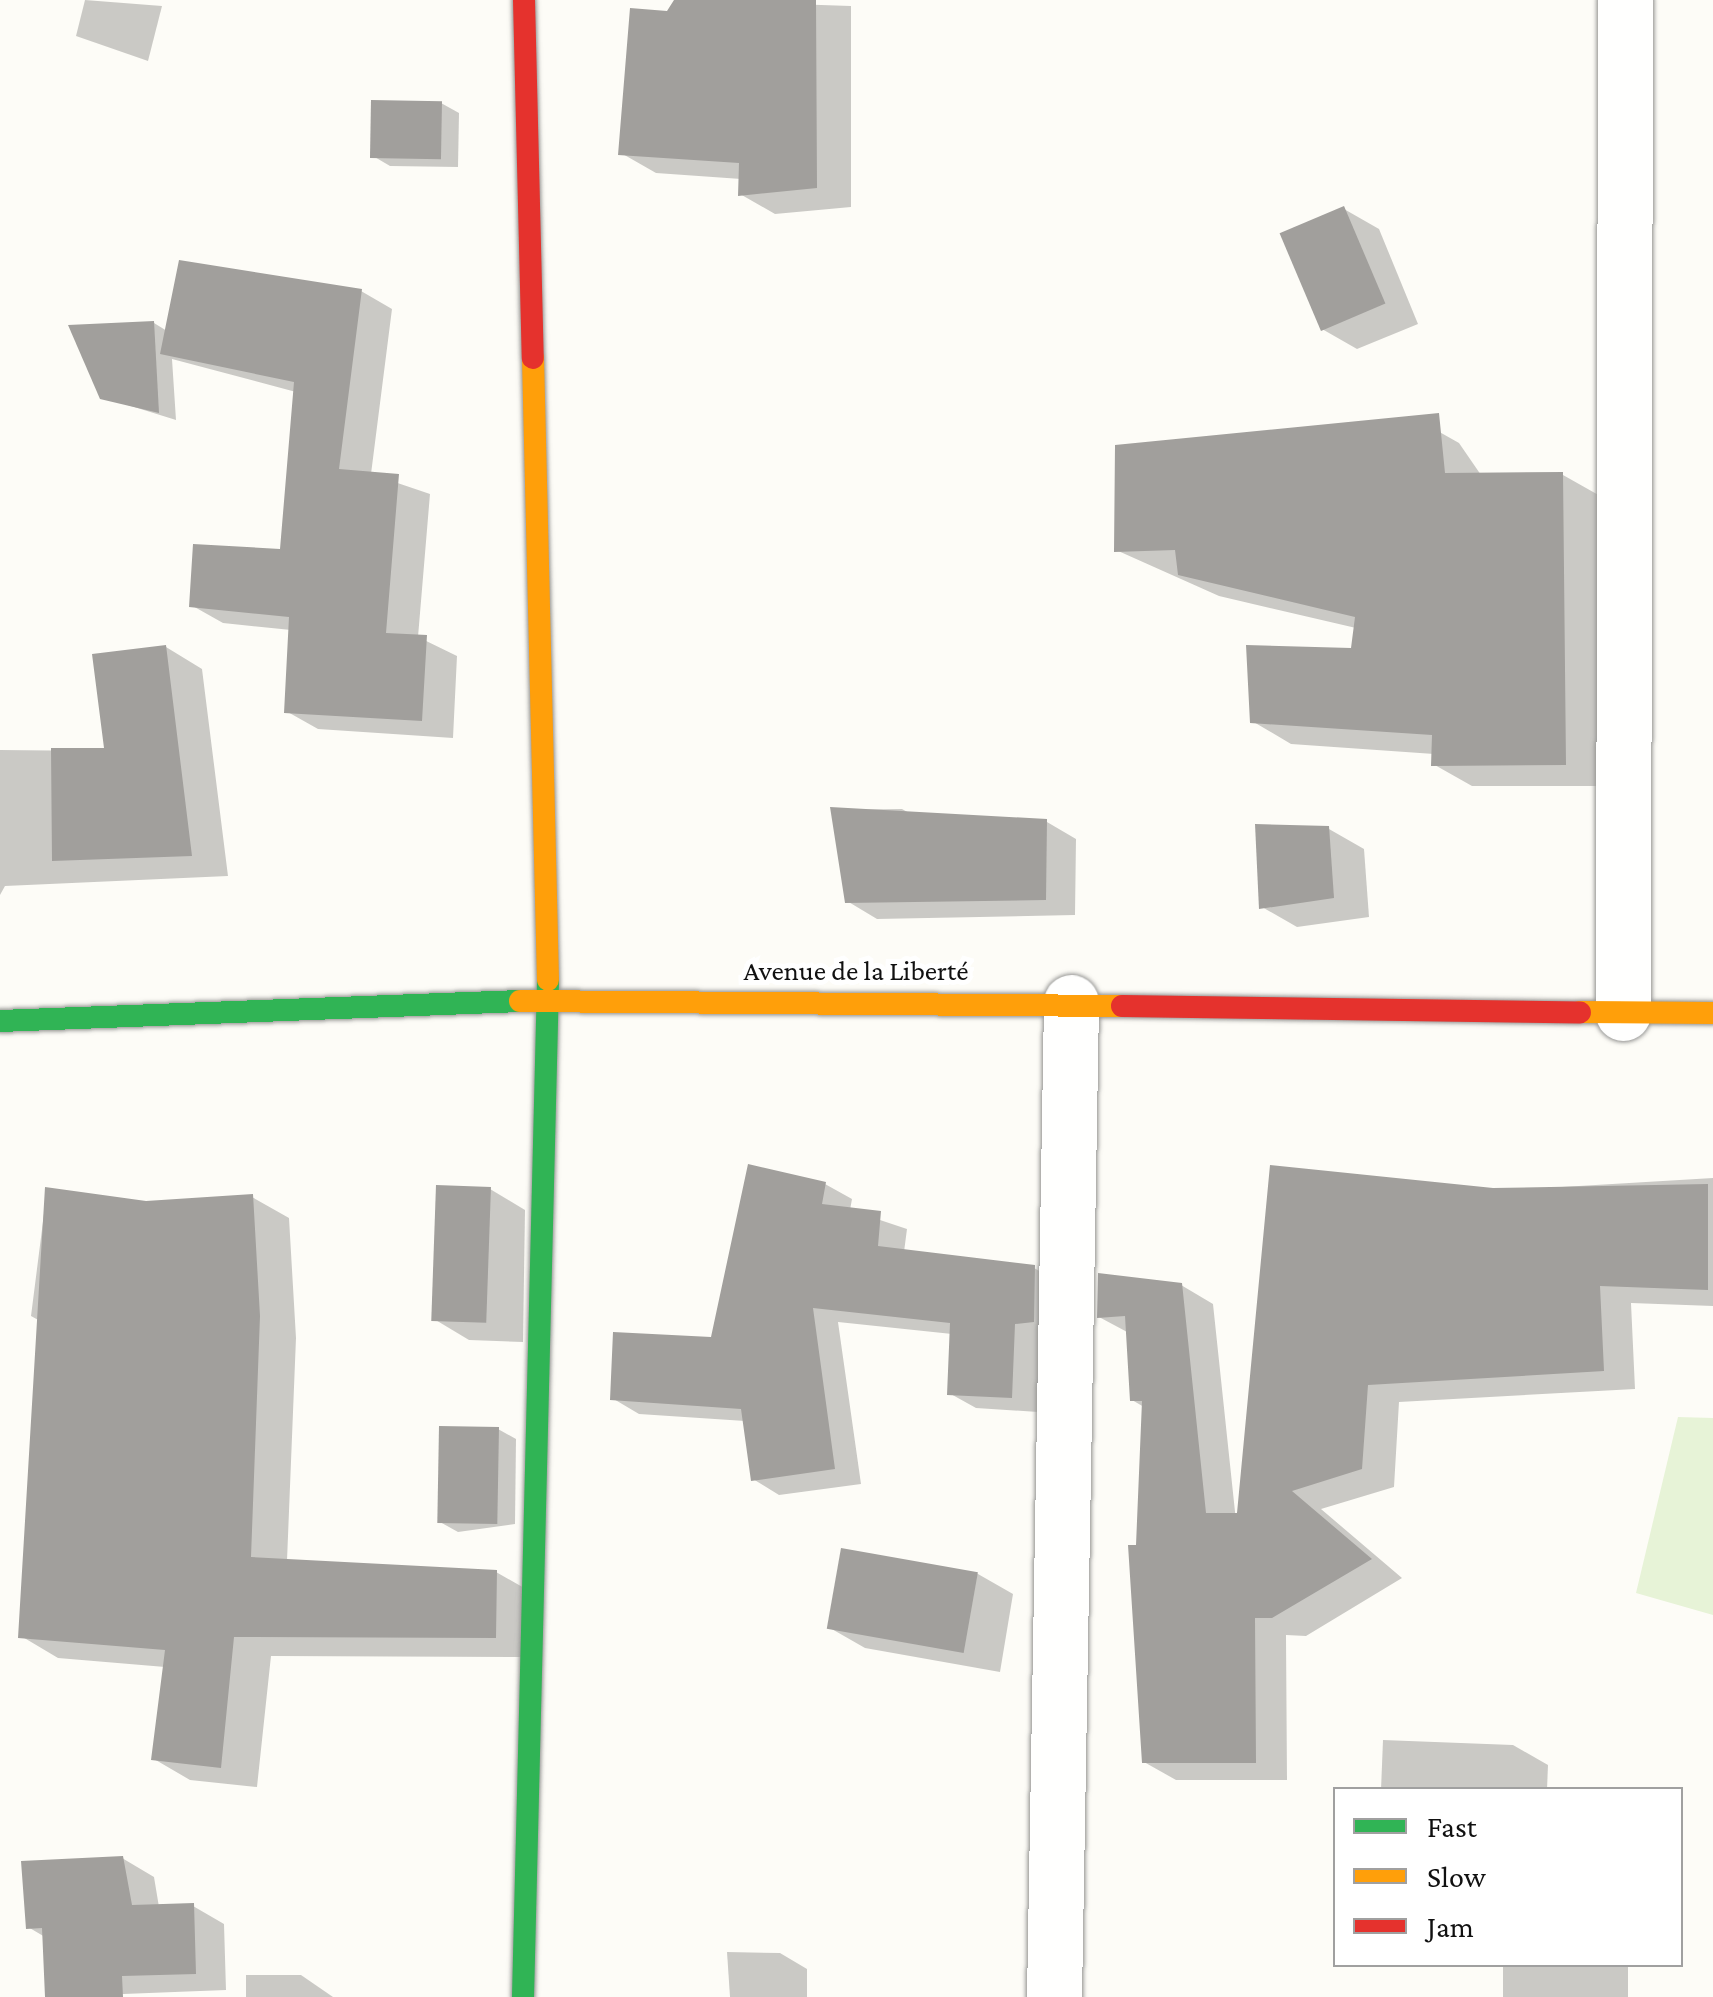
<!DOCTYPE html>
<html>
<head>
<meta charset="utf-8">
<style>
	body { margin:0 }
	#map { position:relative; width:1713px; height:1997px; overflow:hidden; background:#fdfcf7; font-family:"Crimson Pro",serif }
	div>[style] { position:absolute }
	.green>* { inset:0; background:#e7f3d7 }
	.shadow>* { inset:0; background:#0003; transform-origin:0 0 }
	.building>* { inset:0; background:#a19f9c; transform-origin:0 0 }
	.roads { filter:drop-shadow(0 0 2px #979795) drop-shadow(0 0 2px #979795) }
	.street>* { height:55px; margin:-27.5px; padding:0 27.5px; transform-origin:27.5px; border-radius:27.5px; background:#fffffe }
	.fast>* { height:22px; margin:-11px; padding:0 11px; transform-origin:11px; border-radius:11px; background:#30b455 }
	.slow>* { height:22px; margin:-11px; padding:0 11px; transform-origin:11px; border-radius:11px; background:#ff9f0a }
	.jam>* { height:22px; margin:-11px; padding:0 11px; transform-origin:11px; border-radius:11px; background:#e5322d }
	span { translate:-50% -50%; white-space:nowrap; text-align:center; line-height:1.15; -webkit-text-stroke:10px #fff; paint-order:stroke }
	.street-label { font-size:28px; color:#111 }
	.legend { position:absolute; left:1333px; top:1787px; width:350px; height:180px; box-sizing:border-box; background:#fff; border:2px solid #a0a0a0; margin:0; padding:12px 18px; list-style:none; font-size:30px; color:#111 }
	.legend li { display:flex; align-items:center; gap:20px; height:50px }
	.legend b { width:50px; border:2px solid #a0a0a0 }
</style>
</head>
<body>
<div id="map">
	<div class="green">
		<i style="clip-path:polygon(1678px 1417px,1713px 1418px,1713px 1615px,1636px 1593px)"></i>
	</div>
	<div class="shadow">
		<i style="clip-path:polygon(85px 0,162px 6px,148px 61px,76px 36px)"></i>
		<i style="clip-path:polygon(677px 0,851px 6px,851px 207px,775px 214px,740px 194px,741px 179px,656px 173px,621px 153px)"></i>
		<i style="clip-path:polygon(441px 103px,459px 113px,458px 167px,390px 166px,373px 156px)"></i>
		<i style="clip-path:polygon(1344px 209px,1379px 229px,1418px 324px,1357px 349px,1322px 329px)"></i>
		<i style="clip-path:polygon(361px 291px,392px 309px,371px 474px,430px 494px,418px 637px,457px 656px,453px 738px,318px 729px,286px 711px,291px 630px,223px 623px,191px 605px,282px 551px,296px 392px,172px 359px,176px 420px,102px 397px,154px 323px,167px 331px)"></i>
		<i style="clip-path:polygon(1420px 421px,1459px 443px,1481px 475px,1563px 475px,1602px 497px,1604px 786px,1472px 786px,1433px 764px,1434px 754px,1291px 744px,1252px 721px,1353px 651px,1356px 628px,1219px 596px,1116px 550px)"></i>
		<i style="clip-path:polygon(166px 647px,202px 669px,228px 876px,5px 886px,0 895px,0 750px,107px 751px)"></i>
		<i style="clip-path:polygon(902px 809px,918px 818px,1047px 822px,1076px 839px,1075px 915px,877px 919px,847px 901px,833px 810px)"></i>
		<i style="clip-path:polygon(1329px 829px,1364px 849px,1369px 917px,1297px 927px,1262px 907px)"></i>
		<i style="clip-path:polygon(1713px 1178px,1713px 1306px,1631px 1303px,1635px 1389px,1399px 1402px,1394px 1487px,1321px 1509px,1402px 1578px,1306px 1636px,1286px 1635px,1287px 1780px,1176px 1780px,1144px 1762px,1144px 1407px,1132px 1400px,1129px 1333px,1099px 1317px,1181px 1285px,1213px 1304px,1236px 1521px,1493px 1191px)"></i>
		<i style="clip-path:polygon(825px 1184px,852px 1199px,850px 1210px,907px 1229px,904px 1252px,1034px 1268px,1061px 1283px,1038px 1412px,976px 1408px,949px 1393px,952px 1334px,838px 1322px,861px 1484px,779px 1495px,753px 1479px,745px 1421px,639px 1414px,612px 1398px,713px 1339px)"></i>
		<i style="clip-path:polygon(490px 1189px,525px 1210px,523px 1342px,469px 1340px,434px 1319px)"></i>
		<i style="clip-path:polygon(47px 1190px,146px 1203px,252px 1197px,289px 1218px,296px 1338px,287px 1561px,496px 1572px,533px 1593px,532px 1657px,271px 1656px,257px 1787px,190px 1780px,154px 1759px,165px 1667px,58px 1658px,21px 1636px,40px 1321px,31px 1316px)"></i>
		<i style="clip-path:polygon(498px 1429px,516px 1439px,515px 1524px,458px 1532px,440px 1522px)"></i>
		<i style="clip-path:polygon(843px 1551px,978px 1574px,1013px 1594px,1000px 1672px,865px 1648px,830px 1628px)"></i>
		<i style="clip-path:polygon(1383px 1740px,1513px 1745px,1548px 1765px,1547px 1790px,1381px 1790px)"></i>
		<i style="clip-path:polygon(122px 1858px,154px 1877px,159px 1907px,193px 1906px,224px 1924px,226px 1990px,47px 1997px,45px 1937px,28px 1927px)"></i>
		<i style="clip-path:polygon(727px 1952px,780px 1953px,807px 1969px,807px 1997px,730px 1997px)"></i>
		<i style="left:1503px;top:1964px;width:125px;height:33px"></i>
		<i style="clip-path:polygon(246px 1975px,301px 1975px,333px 1997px,246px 1997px)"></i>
	</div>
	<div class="building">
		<i style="clip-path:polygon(674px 0,816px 0,817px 188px,738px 196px,739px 163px,618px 155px,630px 8px,667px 11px)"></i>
		<i style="left:371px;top:100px;width:71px;height:58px;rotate:1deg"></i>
		<i style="left:1344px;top:206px;width:106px;height:70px;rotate:67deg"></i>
		<i style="clip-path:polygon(179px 260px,362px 289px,339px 469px,399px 474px,386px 633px,427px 635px,422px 721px,284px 713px,289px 617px,189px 607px,193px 544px,280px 549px,294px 382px,160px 354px)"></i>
		<i style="clip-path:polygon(154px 321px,159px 413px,100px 399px,68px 325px)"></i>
		<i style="clip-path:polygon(1439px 413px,1445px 473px,1563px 472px,1566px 765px,1431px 766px,1432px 735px,1250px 723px,1246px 645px,1351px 648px,1355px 617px,1178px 575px,1175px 550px,1114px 552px,1115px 445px)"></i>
		<i style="clip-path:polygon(166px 645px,192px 856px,52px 861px,51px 748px,104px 748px,92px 654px)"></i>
		<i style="clip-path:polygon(830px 807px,1047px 819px,1046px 900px,845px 903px)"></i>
		<i style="clip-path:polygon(1255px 824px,1329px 826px,1334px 898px,1259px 909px)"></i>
		<i style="clip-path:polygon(748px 1164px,826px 1182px,822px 1204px,881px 1211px,878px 1246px,1035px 1265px,1034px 1322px,1015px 1324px,1012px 1398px,947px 1395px,950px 1323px,813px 1308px,835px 1469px,751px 1481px,741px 1409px,610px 1400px,613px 1332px,711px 1337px)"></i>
		<i style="clip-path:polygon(1270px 1165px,1493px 1188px,1708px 1184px,1708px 1290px,1600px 1286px,1604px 1371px,1368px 1385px,1362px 1469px,1292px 1491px,1372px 1559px,1272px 1618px,1255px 1618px,1256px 1763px,1142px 1763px,1128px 1545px,1136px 1545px,1142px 1401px,1130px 1401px,1125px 1316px,1097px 1318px,1098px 1273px,1182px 1283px,1206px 1513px,1237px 1513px)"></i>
		<i style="left:436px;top:1185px;width:55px;height:136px;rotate:2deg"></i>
		<i style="clip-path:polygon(45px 1187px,146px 1201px,253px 1194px,260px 1316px,251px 1557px,497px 1570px,496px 1638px,234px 1637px,221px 1768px,151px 1760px,165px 1650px,18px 1638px)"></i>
		<i style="left:439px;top:1426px;width:60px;height:97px;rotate:1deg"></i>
		<i style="left:841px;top:1548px;width:139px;height:82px;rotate:10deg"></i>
		<i style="clip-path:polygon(123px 1856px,132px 1905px,194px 1903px,196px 1974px,122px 1976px,123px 1997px,45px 1997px,42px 1928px,26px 1929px,21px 1861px)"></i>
	</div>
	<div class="roads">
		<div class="street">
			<i style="left:1623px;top:1013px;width:1013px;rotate:-89.89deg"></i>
			<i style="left:1054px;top:1997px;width:995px;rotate:-89.02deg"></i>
		</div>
		<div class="fast">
			<i style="left:0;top:1021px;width:520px;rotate:-2.2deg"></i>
			<i style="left:523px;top:1997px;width:1017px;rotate:-88.59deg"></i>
		</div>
		<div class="slow">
			<i style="left:533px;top:358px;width:622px;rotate:88.62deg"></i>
			<i style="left:520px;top:1001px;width:602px;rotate:0.48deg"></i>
			<i style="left:1580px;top:1012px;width:133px;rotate:0.4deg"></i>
		</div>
		<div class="jam">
			<i style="left:524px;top:0;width:358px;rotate:88.6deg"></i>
			<i style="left:1122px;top:1006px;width:458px;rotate:0.8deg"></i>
		</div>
	</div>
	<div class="street-label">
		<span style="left:856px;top:971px">Avenue de la Liberté</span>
	</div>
	<ul class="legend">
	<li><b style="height:12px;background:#30b455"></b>Fast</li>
	<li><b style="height:12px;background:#ff9f0a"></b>Slow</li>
	<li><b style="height:12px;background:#e5322d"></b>Jam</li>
	</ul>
</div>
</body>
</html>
